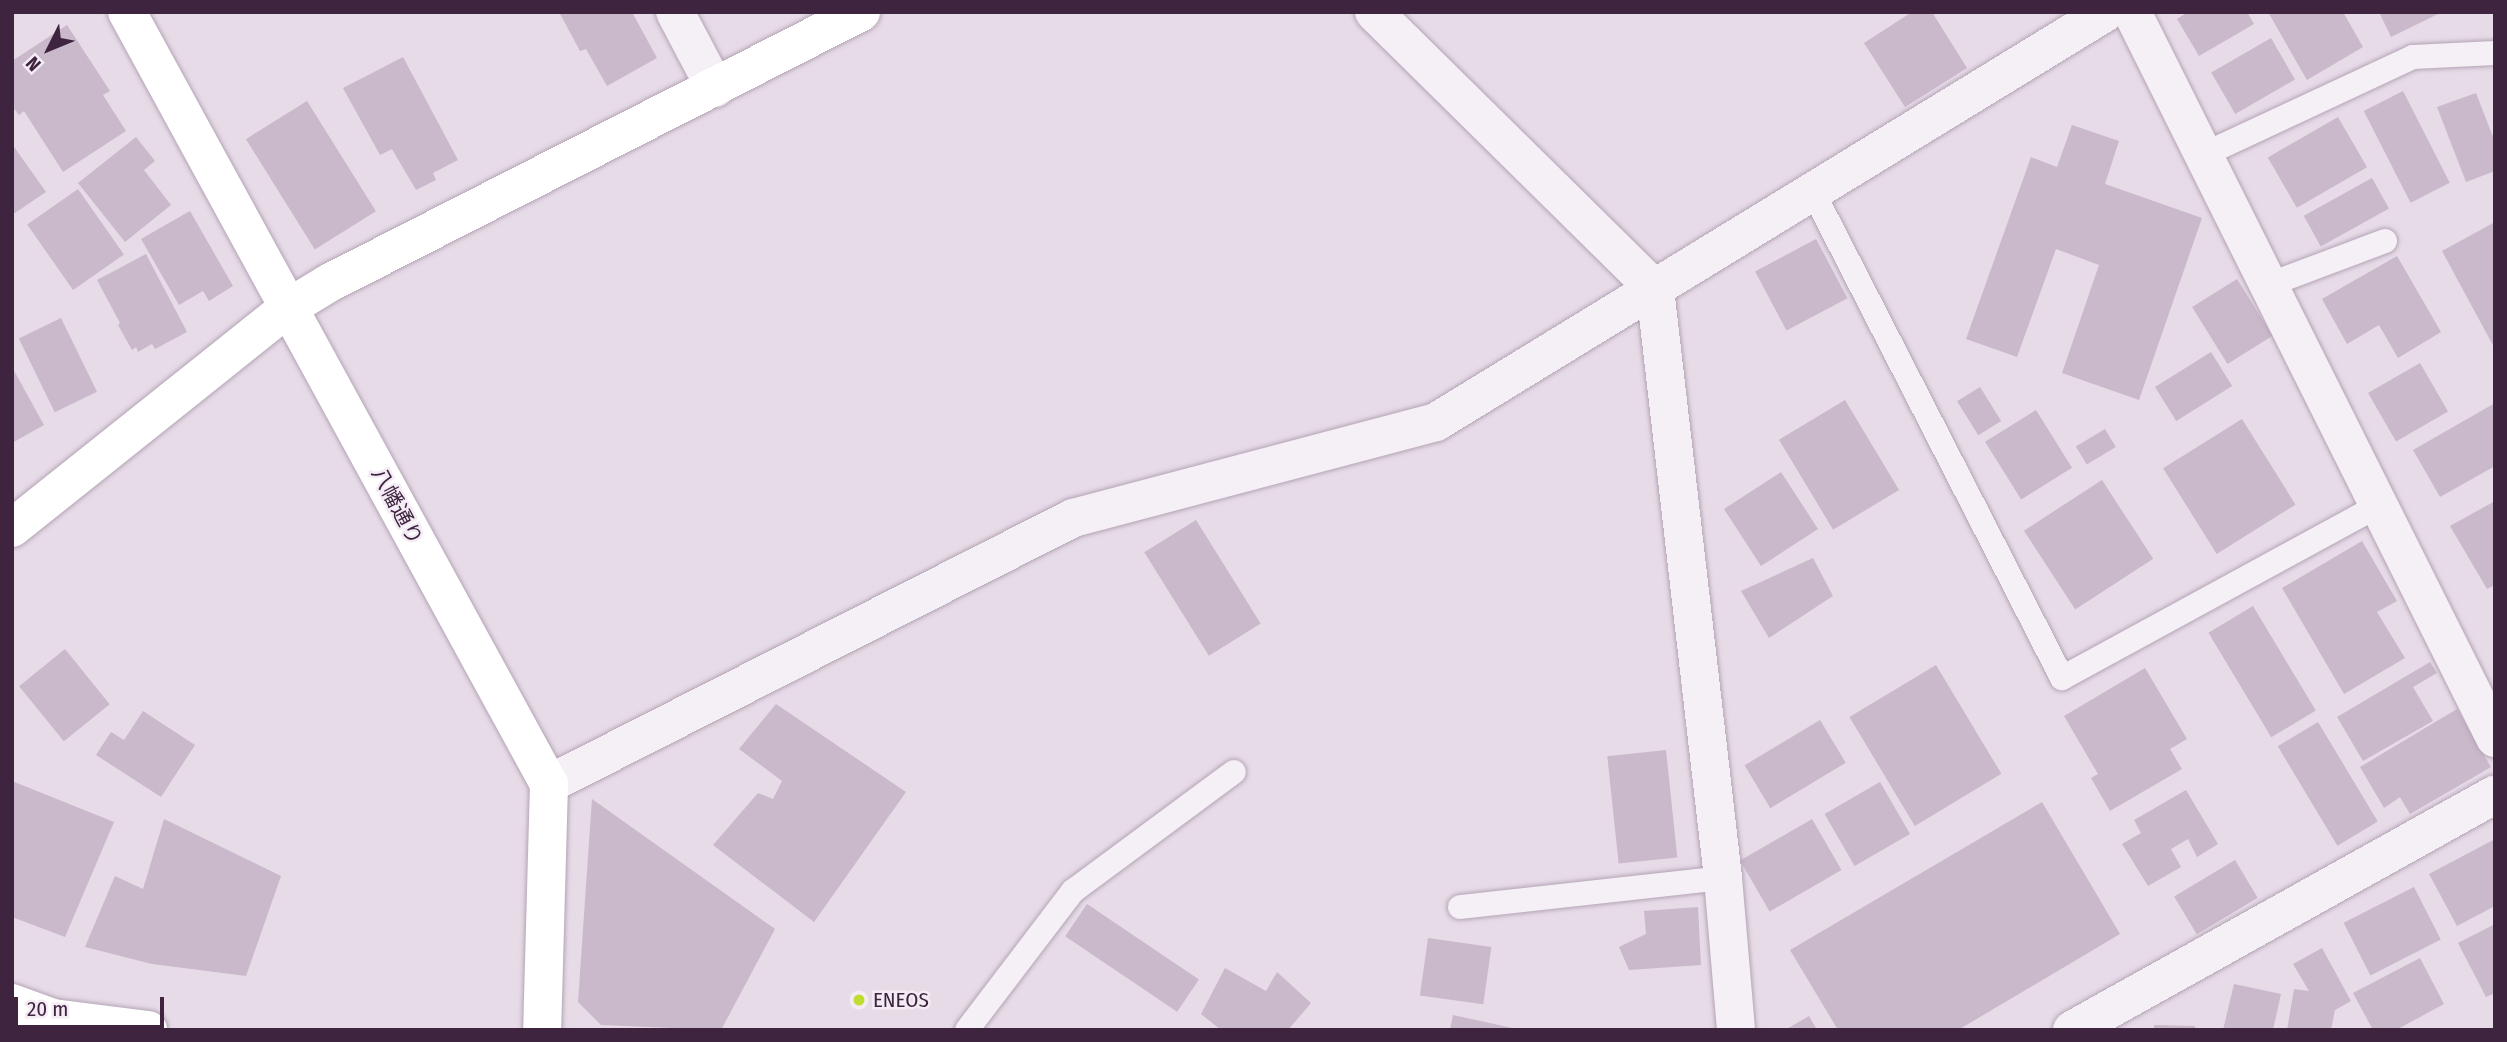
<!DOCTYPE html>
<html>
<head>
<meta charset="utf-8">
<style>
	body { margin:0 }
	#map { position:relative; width:2507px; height:1042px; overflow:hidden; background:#e7dbe8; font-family:"Fira Sans Condensed","Noto Sans JP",sans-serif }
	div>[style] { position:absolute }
	.building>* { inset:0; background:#cab8cb; transform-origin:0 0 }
	.roads { filter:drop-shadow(0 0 2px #b4a4b5) drop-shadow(0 0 2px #b4a4b5) }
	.lane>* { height:24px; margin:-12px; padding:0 12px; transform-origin:12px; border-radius:12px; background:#f5eff6 }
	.street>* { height:38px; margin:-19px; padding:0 19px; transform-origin:19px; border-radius:19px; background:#f5eff6 }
	.secondary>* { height:38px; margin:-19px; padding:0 19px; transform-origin:19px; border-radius:19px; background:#fff }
	.primary>* { height:38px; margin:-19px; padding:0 19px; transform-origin:19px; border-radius:19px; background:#fff }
	.dots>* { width:19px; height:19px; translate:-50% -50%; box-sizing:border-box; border:4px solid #f4ebf5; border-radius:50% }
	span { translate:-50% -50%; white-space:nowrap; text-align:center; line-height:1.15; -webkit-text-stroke:5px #f4ebf5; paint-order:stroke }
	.street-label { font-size:21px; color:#3e243f }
	.poi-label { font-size:21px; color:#3e243f }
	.left { translate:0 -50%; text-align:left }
	.frame { position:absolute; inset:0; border:14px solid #3e243f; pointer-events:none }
	.north { position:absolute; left:14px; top:14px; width:70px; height:70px; -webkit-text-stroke:5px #f4ebf5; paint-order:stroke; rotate:227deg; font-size:19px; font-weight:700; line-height:28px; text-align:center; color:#3e243f }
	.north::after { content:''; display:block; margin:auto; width:24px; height:32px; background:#3e243f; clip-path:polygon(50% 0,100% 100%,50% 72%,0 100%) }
	.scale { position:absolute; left:14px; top:997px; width:150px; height:32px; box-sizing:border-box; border:4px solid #3e243f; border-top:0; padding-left:9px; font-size:21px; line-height:24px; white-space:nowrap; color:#3e243f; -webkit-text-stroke:5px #f4ebf5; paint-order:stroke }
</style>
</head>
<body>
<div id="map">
	<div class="building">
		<i style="clip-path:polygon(559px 12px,632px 12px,657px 58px,607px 86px,586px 49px,580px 51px)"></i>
		<i style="clip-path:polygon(1912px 12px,1932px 12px,1967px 68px,1905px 107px,1864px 43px)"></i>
		<i style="clip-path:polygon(2188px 12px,2247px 12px,2254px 24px,2199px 56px,2177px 19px)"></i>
		<i style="clip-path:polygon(2268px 12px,2343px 12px,2363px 47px,2307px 80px)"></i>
		<i style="clip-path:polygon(2379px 12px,2442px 12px,2391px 37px)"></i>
		<i style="clip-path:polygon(67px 25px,110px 91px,103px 95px,126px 131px,63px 172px,24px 111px,19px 115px,12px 106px,12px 61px)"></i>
		<i style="left:2271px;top:38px;width:48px;height:69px;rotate:60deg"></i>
		<i style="clip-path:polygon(403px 57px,458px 160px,433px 173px,436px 180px,416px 190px,392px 149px,380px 155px,343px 88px)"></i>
		<i style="left:2403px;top:91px;width:103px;height:44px;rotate:63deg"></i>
		<i style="clip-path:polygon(2476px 93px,2495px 142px,2495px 171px,2466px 182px,2437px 107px)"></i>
		<i style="left:307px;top:101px;width:130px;height:72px;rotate:58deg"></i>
		<i style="left:2338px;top:117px;width:58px;height:81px;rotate:60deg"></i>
		<i style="clip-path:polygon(2072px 125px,2119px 141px,2105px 184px,2202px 218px,2139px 400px,2062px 373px,2099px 265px,2056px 249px,2017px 357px,1966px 339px,2031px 157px,2057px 167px)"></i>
		<i style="clip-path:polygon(136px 137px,155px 161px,144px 170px,171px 205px,125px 242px,78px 183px)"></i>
		<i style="clip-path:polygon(12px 144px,46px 192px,12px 215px)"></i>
		<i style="left:2372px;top:178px;width:35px;height:78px;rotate:61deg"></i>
		<i style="left:78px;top:189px;width:80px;height:62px;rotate:55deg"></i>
		<i style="clip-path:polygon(190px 211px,233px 286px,209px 301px,203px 291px,179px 305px,141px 239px)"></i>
		<i style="clip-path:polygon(2495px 222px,2495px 349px,2442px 251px)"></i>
		<i style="left:1816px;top:239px;width:67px;height:69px;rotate:62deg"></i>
		<i style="clip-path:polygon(146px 254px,187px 332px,155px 349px,152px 344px,138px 352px,136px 347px,132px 350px,118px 325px,120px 323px,97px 280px)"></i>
		<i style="clip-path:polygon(2397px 256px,2441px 332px,2398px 358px,2379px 325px,2347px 344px,2322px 299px)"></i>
		<i style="left:2237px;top:279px;width:67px;height:53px;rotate:58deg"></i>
		<i style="left:61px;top:318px;width:82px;height:47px;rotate:64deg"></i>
		<i style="left:2211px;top:352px;width:40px;height:66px;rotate:58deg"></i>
		<i style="left:2420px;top:363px;width:56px;height:60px;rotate:60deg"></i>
		<i style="clip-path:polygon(12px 367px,44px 425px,12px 443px)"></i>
		<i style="left:1980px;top:387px;width:40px;height:27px;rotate:58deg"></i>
		<i style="left:1845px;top:400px;width:105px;height:77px;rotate:59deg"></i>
		<i style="clip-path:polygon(2495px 403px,2495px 466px,2440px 497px,2413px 450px)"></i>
		<i style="left:2036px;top:410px;width:68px;height:60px;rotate:58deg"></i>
		<i style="left:2242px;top:419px;width:101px;height:93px;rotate:58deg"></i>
		<i style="left:2105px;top:429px;width:21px;height:34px;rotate:59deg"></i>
		<i style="left:1781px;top:472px;width:68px;height:68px;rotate:57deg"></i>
		<i style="left:2102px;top:480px;width:94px;height:93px;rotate:57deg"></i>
		<i style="clip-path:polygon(2495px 501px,2495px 585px,2487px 589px,2450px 526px)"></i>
		<i style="left:1196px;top:520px;width:122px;height:61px;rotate:58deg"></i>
		<i style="clip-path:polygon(2362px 541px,2397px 601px,2377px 612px,2405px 658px,2344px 694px,2282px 588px)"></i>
		<i style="clip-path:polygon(1813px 558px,1833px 596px,1769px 638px,1741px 591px)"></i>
		<i style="left:2253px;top:606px;width:122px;height:52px;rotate:59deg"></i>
		<i style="left:65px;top:649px;width:71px;height:59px;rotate:51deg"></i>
		<i style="clip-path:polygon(2430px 662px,2437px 673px,2413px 687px,2433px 721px,2363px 761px,2337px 717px)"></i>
		<i style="left:1936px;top:665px;width:127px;height:101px;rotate:59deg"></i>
		<i style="clip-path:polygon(2145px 668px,2187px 739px,2170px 749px,2182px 769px,2110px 811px,2091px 778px,2098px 774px,2064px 716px)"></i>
		<i style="clip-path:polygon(776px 704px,906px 792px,814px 922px,713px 845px,758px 793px,773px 799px,782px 781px,739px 749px)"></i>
		<i style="clip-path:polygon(2457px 709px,2491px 767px,2410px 814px,2400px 797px,2384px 808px,2360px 767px)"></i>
		<i style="clip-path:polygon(143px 711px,195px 745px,161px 797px,96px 755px,111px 732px,124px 740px)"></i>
		<i style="left:1820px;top:720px;width:50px;height:88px;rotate:59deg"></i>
		<i style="left:2318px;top:722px;width:116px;height:47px;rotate:59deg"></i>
		<i style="left:1666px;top:750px;width:108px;height:59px;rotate:84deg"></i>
		<i style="clip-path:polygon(12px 781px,114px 822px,65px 937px,12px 917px)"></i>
		<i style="left:1880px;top:782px;width:60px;height:64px;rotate:60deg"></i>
		<i style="clip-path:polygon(2186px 790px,2218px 844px,2197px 857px,2188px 839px,2171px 849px,2181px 867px,2148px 886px,2122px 844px,2141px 833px,2134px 820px)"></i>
		<i style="clip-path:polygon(592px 799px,775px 929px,721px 1030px,601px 1025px,578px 1002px)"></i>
		<i style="clip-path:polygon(2042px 802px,2120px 934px,1958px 1030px,1838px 1030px,1790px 950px)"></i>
		<i style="clip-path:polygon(164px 819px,281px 876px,246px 976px,152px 964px,85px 947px,115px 876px,143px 889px)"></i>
		<i style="left:1812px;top:819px;width:59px;height:83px;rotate:60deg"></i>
		<i style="clip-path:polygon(2495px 839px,2495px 906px,2457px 926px,2429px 874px)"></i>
		<i style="left:2235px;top:860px;width:44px;height:71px;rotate:59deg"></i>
		<i style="left:2414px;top:887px;width:59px;height:79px;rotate:63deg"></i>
		<i style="left:1087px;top:904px;width:135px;height:39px;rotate:34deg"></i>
		<i style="clip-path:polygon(1698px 907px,1701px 965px,1629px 970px,1619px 947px,1646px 934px,1644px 911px)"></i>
		<i style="clip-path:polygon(2495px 924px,2495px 993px,2486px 997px,2458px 943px)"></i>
		<i style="left:1428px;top:938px;width:64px;height:58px;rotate:8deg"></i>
		<i style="clip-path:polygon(2322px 948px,2351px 1001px,2335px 1010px,2331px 1030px,2287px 1030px,2294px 989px,2309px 991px,2293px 964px)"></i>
		<i style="clip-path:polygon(2420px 958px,2444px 1004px,2396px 1030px,2373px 1030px,2353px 993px)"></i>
		<i style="clip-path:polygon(1225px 968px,1266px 991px,1277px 972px,1311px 1003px,1288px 1030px,1221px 1030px,1201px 1014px)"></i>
		<i style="clip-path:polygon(2234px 984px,2281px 994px,2273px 1030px,2223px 1030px)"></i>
		<i style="clip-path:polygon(1453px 1015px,1517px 1029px,1517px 1030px,1450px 1030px)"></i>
		<i style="clip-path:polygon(1809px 1016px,1817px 1030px,1785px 1030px)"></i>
		<i style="clip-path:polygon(2154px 1025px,2195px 1026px,2195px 1030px,2154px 1030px)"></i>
	</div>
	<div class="roads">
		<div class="lane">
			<i style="left:2203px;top:155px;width:232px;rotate:-25deg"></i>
			<i style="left:2413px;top:57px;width:82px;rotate:-2.8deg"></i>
			<i style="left:1813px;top:192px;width:546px;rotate:62.87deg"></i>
			<i style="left:2062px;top:678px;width:360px;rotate:-28.6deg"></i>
			<i style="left:2268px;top:285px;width:125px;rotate:-20.6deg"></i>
			<i style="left:1460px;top:907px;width:265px;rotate:-6.3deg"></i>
			<i style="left:967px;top:1030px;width:175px;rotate:-52.7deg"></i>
			<i style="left:1073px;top:891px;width:200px;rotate:-36.5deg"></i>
		</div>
		<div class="street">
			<i style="left:675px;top:12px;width:86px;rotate:62.2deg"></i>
			<i style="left:1374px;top:12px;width:395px;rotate:44.6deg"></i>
			<i style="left:1655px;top:289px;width:593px;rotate:83.41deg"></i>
			<i style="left:1723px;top:878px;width:153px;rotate:85.1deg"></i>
			<i style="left:2132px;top:12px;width:812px;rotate:63.43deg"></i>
			<i style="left:549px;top:784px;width:588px;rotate:-26.91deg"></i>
			<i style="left:1073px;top:518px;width:375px;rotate:-14.8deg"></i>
			<i style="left:1436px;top:422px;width:785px;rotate:-31.46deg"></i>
			<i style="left:2072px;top:1030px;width:484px;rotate:-29.1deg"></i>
		</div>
		<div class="secondary">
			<i style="left:127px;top:12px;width:880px;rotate:61.34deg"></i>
			<i style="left:549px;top:784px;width:246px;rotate:91.6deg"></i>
			<i style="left:12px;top:528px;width:353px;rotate:-38.6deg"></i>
			<i style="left:288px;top:308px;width:48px;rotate:-31.4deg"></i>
			<i style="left:329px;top:283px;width:597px;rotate:-26.99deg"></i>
		</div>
		<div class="primary">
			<i style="left:12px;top:1003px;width:44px;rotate:20.1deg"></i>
			<i style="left:53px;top:1018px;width:96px;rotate:7.2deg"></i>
		</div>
	</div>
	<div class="dots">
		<i style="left:859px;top:1000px;background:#bfdd31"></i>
	</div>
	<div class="street-label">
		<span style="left:397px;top:506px;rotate:62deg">八幡通り</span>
	</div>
	<div class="poi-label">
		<span class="left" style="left:873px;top:1000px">ENEOS</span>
	</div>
	<div class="frame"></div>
	<div class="north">N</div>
	<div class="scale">20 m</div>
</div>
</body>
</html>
